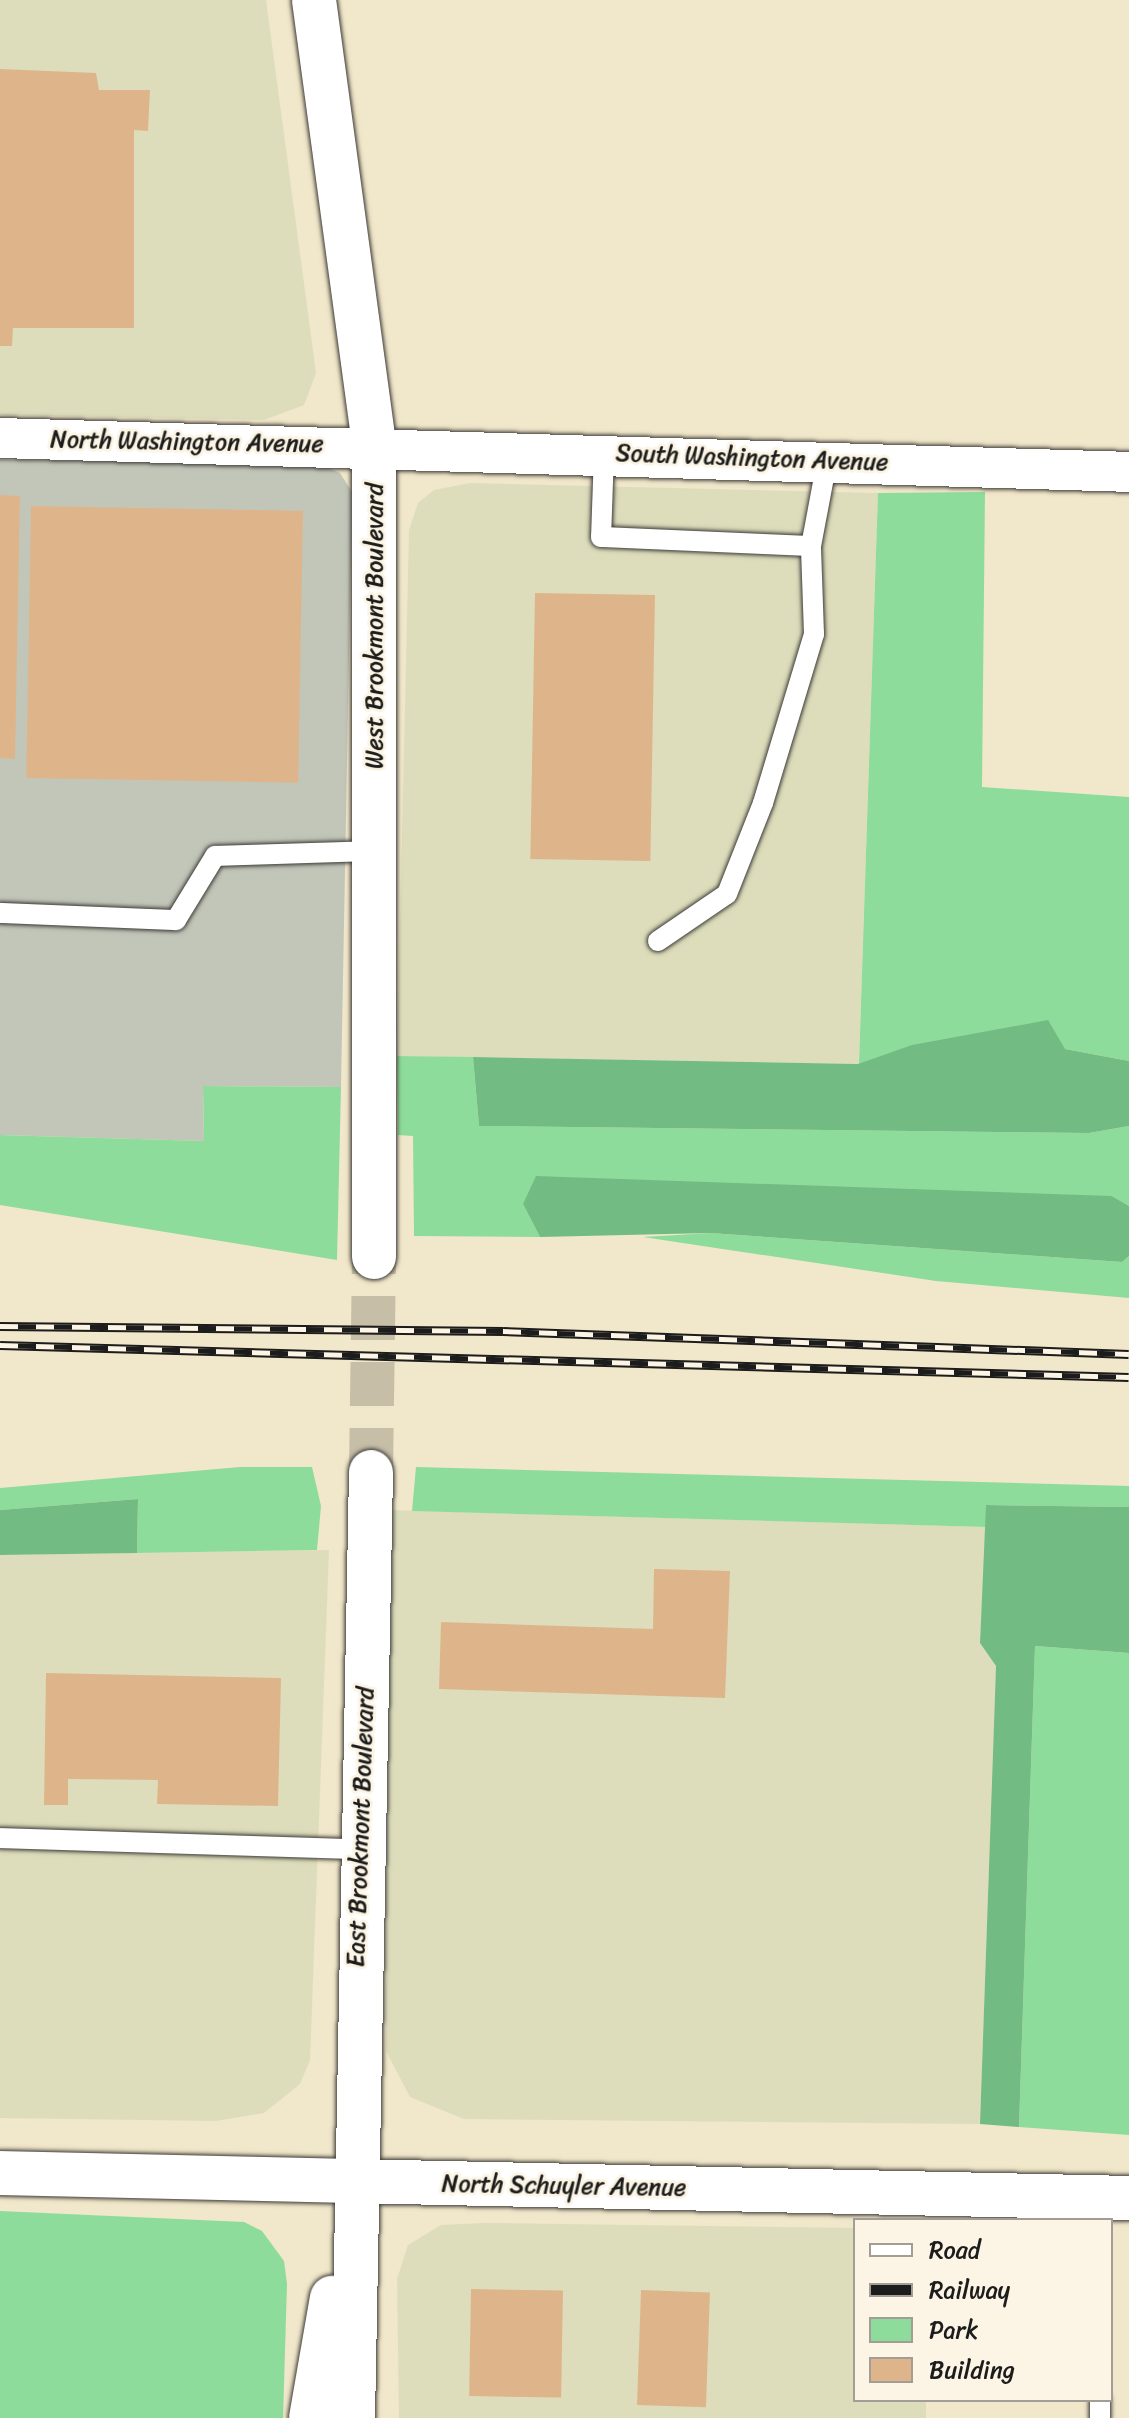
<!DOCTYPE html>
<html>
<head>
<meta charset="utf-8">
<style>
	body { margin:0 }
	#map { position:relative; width:1129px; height:2418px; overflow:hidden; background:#f1e7ca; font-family:Sriracha,sans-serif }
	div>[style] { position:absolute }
	.built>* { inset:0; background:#ddddbc }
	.industrial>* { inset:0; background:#c2c6b9 }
	.green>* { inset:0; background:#8edc9b }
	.forest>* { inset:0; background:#72bc83 }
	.building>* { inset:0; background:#deb58b; transform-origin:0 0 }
	.secondary-tunnel>* { height:44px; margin-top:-22px; transform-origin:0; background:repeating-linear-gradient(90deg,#c6bea7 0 44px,transparent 0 66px) }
	.roads { filter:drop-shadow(0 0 2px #3c3a36) drop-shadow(0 0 2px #3c3a36) }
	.service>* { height:20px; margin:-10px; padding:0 10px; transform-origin:10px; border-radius:10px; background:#fff }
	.minor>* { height:40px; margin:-20px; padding:0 20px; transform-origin:20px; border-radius:20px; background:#fff }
	.tertiary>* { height:44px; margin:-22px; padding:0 22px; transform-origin:22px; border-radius:22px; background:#fff }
	.secondary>* { height:44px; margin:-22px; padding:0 22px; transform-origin:22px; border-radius:22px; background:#fff }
	.rail>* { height:9px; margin-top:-4.5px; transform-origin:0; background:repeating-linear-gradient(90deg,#fcf5e5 0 18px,#1c1c1c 0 36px); box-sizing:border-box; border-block:2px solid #1c1c1c }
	span { translate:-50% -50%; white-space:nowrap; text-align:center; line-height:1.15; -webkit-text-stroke:6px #fcf5e5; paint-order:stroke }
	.street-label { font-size:24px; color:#1c1c1c }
	.legend { position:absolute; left:853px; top:2218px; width:260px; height:184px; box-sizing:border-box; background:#fcf5e5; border:2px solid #a29e95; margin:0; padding:10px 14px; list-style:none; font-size:24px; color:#1c1c1c }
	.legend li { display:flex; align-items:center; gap:16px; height:40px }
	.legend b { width:40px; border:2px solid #a29e95 }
</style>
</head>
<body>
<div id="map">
	<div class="built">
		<i style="clip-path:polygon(0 0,266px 0,316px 373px,304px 405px,264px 420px,0 415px)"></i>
		<i style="clip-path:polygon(470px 483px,878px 493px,859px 1064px,397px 1056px,409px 530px,418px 503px,434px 490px)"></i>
		<i style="clip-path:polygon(389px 1510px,986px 1527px,980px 1643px,996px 1666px,980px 2124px,464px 2119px,410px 2097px,386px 2051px)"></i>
		<i style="clip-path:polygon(329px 1550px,310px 2060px,300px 2084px,264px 2113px,216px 2121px,0 2118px,0 1555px)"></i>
		<i style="clip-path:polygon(483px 2223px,855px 2228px,855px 2400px,926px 2400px,926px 2418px,399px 2418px,397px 2279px,408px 2245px,441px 2225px)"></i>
	</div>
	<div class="industrial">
		<i style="clip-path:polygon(0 460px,317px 463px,340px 473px,352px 492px,341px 1087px,203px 1086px,204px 1141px,0 1135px)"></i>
	</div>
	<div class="green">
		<i style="clip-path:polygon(985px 492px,982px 787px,1129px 797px,1129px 1061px,1065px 1049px,859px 1064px,878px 493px)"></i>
		<i style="clip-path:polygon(397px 1056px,473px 1057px,479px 1126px,1089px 1133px,1129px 1126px,1129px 1206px,1112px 1196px,523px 1204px,540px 1237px,414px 1236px,413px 1136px,398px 1135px)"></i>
		<i style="clip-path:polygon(203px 1086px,341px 1087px,337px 1260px,0 1205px,0 1135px,204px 1141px)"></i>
		<i style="clip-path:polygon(710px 1233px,1122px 1262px,1129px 1256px,1129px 1298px,936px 1281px,643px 1237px)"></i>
		<i style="clip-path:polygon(240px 1467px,312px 1467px,321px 1506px,317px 1550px,137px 1553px,138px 1499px,0 1510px,0 1488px)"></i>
		<i style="clip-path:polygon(416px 1467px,1129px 1486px,1129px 1507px,986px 1505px,986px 1527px,412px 1511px)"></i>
		<i style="clip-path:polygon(1035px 1646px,1129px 1653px,1129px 2135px,1019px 2127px)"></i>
		<i style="clip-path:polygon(0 2211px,244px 2222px,262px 2231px,284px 2261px,287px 2284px,283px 2418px,0 2418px)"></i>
	</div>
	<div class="forest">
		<i style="clip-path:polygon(1048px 1020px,1065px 1049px,1129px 1061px,1129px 1126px,1089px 1133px,479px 1126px,473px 1057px,858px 1064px,912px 1045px)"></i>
		<i style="clip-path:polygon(536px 1176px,1112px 1196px,1129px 1206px,1129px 1256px,1122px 1262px,710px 1233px,540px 1237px,523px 1204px)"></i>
		<i style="clip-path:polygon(138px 1499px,137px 1553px,0 1555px,0 1510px)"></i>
		<i style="clip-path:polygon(986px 1505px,1129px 1507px,1129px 1653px,1035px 1646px,1019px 2127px,980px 2124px,996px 1666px,980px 1643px)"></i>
	</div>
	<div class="building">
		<i style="clip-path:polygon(0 69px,96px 73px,99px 90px,150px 90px,148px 131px,134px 130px,134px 328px,13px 328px,12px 346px,0 346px)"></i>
		<i style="clip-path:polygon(0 495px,20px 496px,15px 759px,0 758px)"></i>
		<i style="left:31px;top:506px;width:272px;height:272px;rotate:1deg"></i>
		<i style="left:535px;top:593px;width:120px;height:266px;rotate:1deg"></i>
		<i style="clip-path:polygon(654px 1569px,730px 1571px,725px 1698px,439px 1689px,441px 1622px,653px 1629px)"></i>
		<i style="clip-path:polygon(46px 1673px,281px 1678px,278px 1806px,157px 1804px,158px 1780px,68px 1779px,68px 1805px,44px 1805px)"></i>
		<i style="left:471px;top:2289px;width:92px;height:107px;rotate:1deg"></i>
		<i style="left:641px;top:2290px;width:69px;height:115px;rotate:2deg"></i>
	</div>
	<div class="secondary-tunnel">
		<i style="left:371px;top:1472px;width:215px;rotate:-89.2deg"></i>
	</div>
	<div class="roads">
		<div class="service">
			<i style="left:604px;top:453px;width:84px;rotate:92deg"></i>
			<i style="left:601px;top:537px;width:210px;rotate:2.5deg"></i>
			<i style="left:811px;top:546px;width:86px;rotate:-79.3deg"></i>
			<i style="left:0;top:913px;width:176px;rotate:2.3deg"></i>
			<i style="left:176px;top:920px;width:75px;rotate:-58.6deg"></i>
			<i style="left:215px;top:856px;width:161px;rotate:-1.8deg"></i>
			<i style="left:658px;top:941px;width:83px;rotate:-34.3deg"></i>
			<i style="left:727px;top:894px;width:98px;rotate:-68.4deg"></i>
			<i style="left:763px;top:803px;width:177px;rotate:-73.2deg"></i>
			<i style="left:814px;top:634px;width:88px;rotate:-92deg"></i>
			<i style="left:0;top:1838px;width:360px;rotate:1.8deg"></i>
			<i style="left:1100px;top:2418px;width:18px;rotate:-90deg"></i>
		</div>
		<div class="minor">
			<i style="left:0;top:438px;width:1130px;rotate:1.72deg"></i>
		</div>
		<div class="tertiary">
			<i style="left:0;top:2173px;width:352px;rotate:1.3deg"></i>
		</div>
		<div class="secondary">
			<i style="left:314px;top:0;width:449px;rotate:82.3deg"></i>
			<i style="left:374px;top:445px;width:812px;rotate:90deg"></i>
			<i style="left:352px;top:2181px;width:777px;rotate:1.25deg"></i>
			<i style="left:311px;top:2418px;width:122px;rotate:-80.1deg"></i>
			<i style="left:353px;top:2418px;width:946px;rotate:-88.91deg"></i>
		</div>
	</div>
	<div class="rail">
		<i style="left:0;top:1326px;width:503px;rotate:0.57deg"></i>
		<i style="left:503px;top:1331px;width:626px;rotate:2.1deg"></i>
		<i style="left:0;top:1345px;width:1129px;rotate:1.62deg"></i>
	</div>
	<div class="street-label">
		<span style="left:187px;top:442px;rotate:1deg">North Washington Avenue</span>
		<span style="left:752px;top:458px;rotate:2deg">South Washington Avenue</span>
		<span style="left:375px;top:626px;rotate:-90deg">West Brookmont Boulevard</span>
		<span style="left:361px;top:1827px;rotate:-88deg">East Brookmont Boulevard</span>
		<span style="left:564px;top:2186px;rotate:1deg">North Schuyler Avenue</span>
	</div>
	<ul class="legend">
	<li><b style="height:10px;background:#fff"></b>Road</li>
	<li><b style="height:10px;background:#1c1c1c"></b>Railway</li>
	<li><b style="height:22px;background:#8edc9b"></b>Park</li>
	<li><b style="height:22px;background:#deb58b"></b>Building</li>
	</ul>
</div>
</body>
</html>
